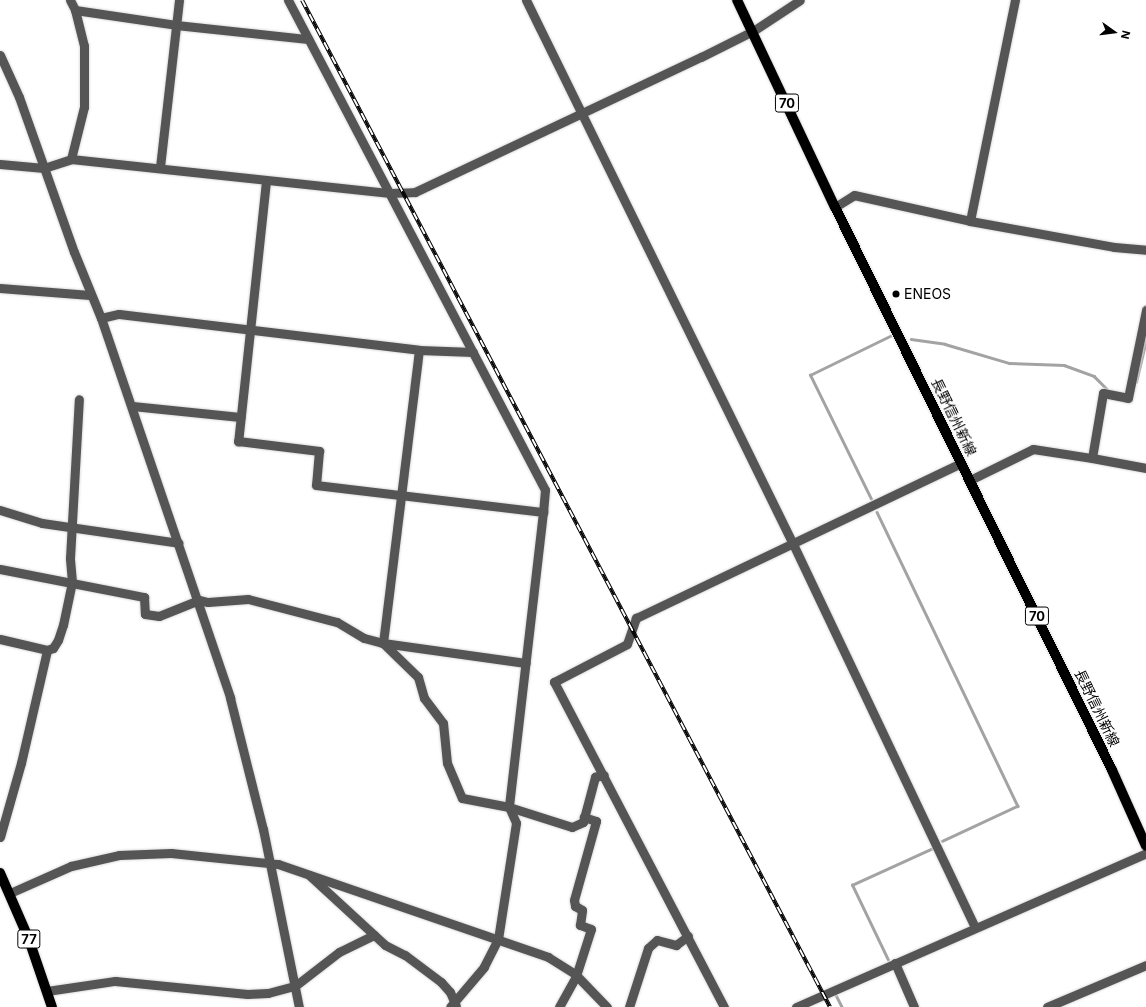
<!DOCTYPE html>
<html>
<head>
<meta charset="utf-8">
<style>
	body { margin:0 }
	#map { position:relative; width:1146px; height:1007px; overflow:hidden; background:#fff; font-family:Inter,"Noto Sans JP",sans-serif }
	div>[style] { position:absolute }
	.stream>* { height:2.5px; margin:-1.25px; padding:0 1.25px; transform-origin:1.25px; border-radius:1.25px; background:#a3a3a3 }
	.roads { filter:drop-shadow(0 0 1px #dbdbdb) drop-shadow(0 0 1px #dbdbdb) }
	.minor>* { height:9px; margin:-4.5px; padding:0 4.5px; transform-origin:4.5px; border-radius:4.5px; background:#555 }
	.major>* { height:10px; margin:-5px; padding:0 5px; transform-origin:5px; border-radius:5px; background:#000 }
	.rail>* { height:4px; margin-top:-2px; transform-origin:0; background:repeating-linear-gradient(90deg,#fff 0 8px,#000 0 16px); box-sizing:border-box; border-block:1px solid #000 }
	.dots>* { width:11px; height:11px; translate:-50% -50%; box-sizing:border-box; border:2px solid #fff; border-radius:50% }
	span { translate:-50% -50%; white-space:nowrap; text-align:center; line-height:1.15; -webkit-text-stroke:3px #fff; paint-order:stroke }
	.shield-label span { padding:1px 3px; background:#fff; border:1px solid; border-radius:3px; -webkit-text-stroke-width:0 }
	.shield-label { font-size:13px; color:#000; font-weight:700 }
	.poi-label { font-size:14px; color:#000 }
	.left { translate:0 -50%; text-align:left }
	.street-label { font-size:14px; color:#000 }
	.north { position:absolute; left:1094px; top:12px; width:40px; height:40px; -webkit-text-stroke:3px #fff; paint-order:stroke; rotate:104deg; font-size:11px; font-weight:700; line-height:16px; text-align:center; color:#000 }
	.north::after { content:''; display:block; margin:auto; width:14px; height:18px; background:#000; clip-path:polygon(50% 0,100% 100%,50% 72%,0 100%) }
</style>
</head>
<body>
<div id="map">
	<div class="stream">
		<i style="left:911px;top:339px;width:34px;rotate:8deg"></i>
		<i style="left:945px;top:344px;width:67px;rotate:16.5deg"></i>
		<i style="left:1009px;top:363px;width:55px;rotate:2.1deg"></i>
		<i style="left:1064px;top:365px;width:32px;rotate:20deg"></i>
		<i style="left:1094px;top:376px;width:18px;rotate:45deg"></i>
		<i style="left:1136px;top:382px;width:43px;rotate:-76.6deg"></i>
		<i style="left:871px;top:499px;width:138px;rotate:-116.2deg"></i>
		<i style="left:810px;top:375px;width:89px;rotate:-26deg"></i>
		<i style="left:877px;top:512px;width:326px;rotate:64.4deg"></i>
		<i style="left:1018px;top:806px;width:83px;rotate:155deg"></i>
		<i style="left:888px;top:960px;width:83px;rotate:-115.6deg"></i>
		<i style="left:852px;top:885px;width:87px;rotate:-24.5deg"></i>
		<i style="left:835px;top:993px;width:16px;rotate:63deg"></i>
	</div>
	<div class="roads">
		<div class="minor">
			<i style="left:70px;top:0;width:11px;rotate:63deg"></i>
			<i style="left:75px;top:10px;width:102px;rotate:8.4deg"></i>
			<i style="left:176px;top:25px;width:133px;rotate:6.1deg"></i>
			<i style="left:288px;top:0;width:553px;rotate:62.32deg"></i>
			<i style="left:545px;top:490px;width:22px;rotate:95deg"></i>
			<i style="left:526px;top:0;width:606px;rotate:63.86deg"></i>
			<i style="left:793px;top:544px;width:424px;rotate:64.6deg"></i>
			<i style="left:0;top:55px;width:46px;rotate:65.7deg"></i>
			<i style="left:19px;top:97px;width:164px;rotate:70.5deg"></i>
			<i style="left:74px;top:252px;width:71px;rotate:67.8deg"></i>
			<i style="left:101px;top:318px;width:401px;rotate:71.2deg"></i>
			<i style="left:230px;top:698px;width:135px;rotate:75.9deg"></i>
			<i style="left:263px;top:829px;width:182px;rotate:78.6deg"></i>
			<i style="left:71px;top:159px;width:54px;rotate:-76deg"></i>
			<i style="left:84px;top:107px;width:61px;rotate:-90deg"></i>
			<i style="left:84px;top:46px;width:37px;rotate:-104deg"></i>
			<i style="left:0;top:164px;width:44px;rotate:5.2deg"></i>
			<i style="left:44px;top:168px;width:28px;rotate:-18deg"></i>
			<i style="left:71px;top:159px;width:321px;rotate:6.1deg"></i>
			<i style="left:390px;top:193px;width:25px;rotate:-2deg"></i>
			<i style="left:415px;top:192px;width:316px;rotate:-25.3deg"></i>
			<i style="left:701px;top:57px;width:58px;rotate:-26.6deg"></i>
			<i style="left:753px;top:31px;width:56px;rotate:-33.4deg"></i>
			<i style="left:160px;top:167px;width:168px;rotate:-83.5deg"></i>
			<i style="left:266px;top:181px;width:262px;rotate:96.1deg"></i>
			<i style="left:238px;top:441px;width:82px;rotate:7deg"></i>
			<i style="left:319px;top:451px;width:34px;rotate:95deg"></i>
			<i style="left:316px;top:485px;width:229px;rotate:6.8deg"></i>
			<i style="left:543px;top:512px;width:297px;rotate:96.6deg"></i>
			<i style="left:509px;top:807px;width:17px;rotate:66deg"></i>
			<i style="left:516px;top:823px;width:117px;rotate:98.8deg"></i>
			<i style="left:498px;top:939px;width:31px;rotate:117deg"></i>
			<i style="left:484px;top:967px;width:52px;rotate:130.4deg"></i>
			<i style="left:835px;top:207px;width:22px;rotate:-32deg"></i>
			<i style="left:854px;top:195px;width:119px;rotate:12.6deg"></i>
			<i style="left:970px;top:221px;width:146px;rotate:10.2deg"></i>
			<i style="left:1114px;top:247px;width:32px;rotate:5deg"></i>
			<i style="left:970px;top:221px;width:226px;rotate:-78.5deg"></i>
			<i style="left:0;top:288px;width:90px;rotate:4.4deg"></i>
			<i style="left:101px;top:318px;width:18px;rotate:-13deg"></i>
			<i style="left:119px;top:314px;width:302px;rotate:6.8deg"></i>
			<i style="left:419px;top:350px;width:54px;rotate:2.1deg"></i>
			<i style="left:132px;top:406px;width:109px;rotate:5.8deg"></i>
			<i style="left:1092px;top:458px;width:55px;rotate:10.5deg"></i>
			<i style="left:970px;top:480px;width:70px;rotate:-26.2deg"></i>
			<i style="left:1033px;top:449px;width:60px;rotate:8.7deg"></i>
			<i style="left:1092px;top:458px;width:66px;rotate:-80.4deg"></i>
			<i style="left:1103px;top:393px;width:25px;rotate:11deg"></i>
			<i style="left:1128px;top:398px;width:90px;rotate:-78.4deg"></i>
			<i style="left:0;top:510px;width:44px;rotate:17.2deg"></i>
			<i style="left:42px;top:523px;width:138px;rotate:8.3deg"></i>
			<i style="left:0;top:569px;width:147px;rotate:11deg"></i>
			<i style="left:144px;top:597px;width:17px;rotate:87deg"></i>
			<i style="left:145px;top:614px;width:14px;rotate:8deg"></i>
			<i style="left:159px;top:616px;width:43px;rotate:-21.8deg"></i>
			<i style="left:199px;top:600px;width:9px;rotate:13deg"></i>
			<i style="left:208px;top:602px;width:40px;rotate:-4.3deg"></i>
			<i style="left:248px;top:599px;width:92px;rotate:14.5deg"></i>
			<i style="left:337px;top:622px;width:31px;rotate:31deg"></i>
			<i style="left:364px;top:638px;width:20px;rotate:15deg"></i>
			<i style="left:383px;top:643px;width:144px;rotate:8deg"></i>
			<i style="left:0;top:639px;width:48px;rotate:13.2deg"></i>
			<i style="left:47px;top:650px;width:6px;rotate:-18deg"></i>
			<i style="left:53px;top:648px;width:9px;rotate:-58deg"></i>
			<i style="left:58px;top:640px;width:16px;rotate:-72deg"></i>
			<i style="left:63px;top:625px;width:44px;rotate:-78.2deg"></i>
			<i style="left:72px;top:582px;width:24px;rotate:-95deg"></i>
			<i style="left:70px;top:558px;width:159px;rotate:-86.8deg"></i>
			<i style="left:383px;top:643px;width:49px;rotate:44.2deg"></i>
			<i style="left:418px;top:677px;width:22px;rotate:74deg"></i>
			<i style="left:424px;top:698px;width:31px;rotate:53deg"></i>
			<i style="left:443px;top:723px;width:40px;rotate:84.3deg"></i>
			<i style="left:447px;top:763px;width:38px;rotate:67deg"></i>
			<i style="left:462px;top:798px;width:48px;rotate:10.8deg"></i>
			<i style="left:509px;top:807px;width:66px;rotate:17.6deg"></i>
			<i style="left:572px;top:827px;width:12px;rotate:-24deg"></i>
			<i style="left:583px;top:822px;width:47px;rotate:-75.1deg"></i>
			<i style="left:595px;top:777px;width:9px;rotate:-13deg"></i>
			<i style="left:383px;top:643px;width:295px;rotate:-83deg"></i>
			<i style="left:0;top:837px;width:77px;rotate:-74.2deg"></i>
			<i style="left:21px;top:763px;width:116px;rotate:-77deg"></i>
			<i style="left:309px;top:875px;width:103px;rotate:42.6deg"></i>
			<i style="left:385px;top:945px;width:22px;rotate:27deg"></i>
			<i style="left:405px;top:955px;width:45px;rotate:36.9deg"></i>
			<i style="left:441px;top:982px;width:13px;rotate:48deg"></i>
			<i style="left:450px;top:992px;width:15px;rotate:67deg"></i>
			<i style="left:10px;top:893px;width:67px;rotate:-23.9deg"></i>
			<i style="left:71px;top:866px;width:49px;rotate:-12.9deg"></i>
			<i style="left:119px;top:855px;width:52px;rotate:-2.2deg"></i>
			<i style="left:171px;top:853px;width:108px;rotate:5.9deg"></i>
			<i style="left:278px;top:864px;width:286px;rotate:19deg"></i>
			<i style="left:548px;top:957px;width:32px;rotate:32deg"></i>
			<i style="left:575px;top:974px;width:46px;rotate:45.9deg"></i>
			<i style="left:895px;top:963px;width:48px;rotate:66.6deg"></i>
			<i style="left:47px;top:991px;width:69px;rotate:-8.4deg"></i>
			<i style="left:115px;top:981px;width:133px;rotate:5.6deg"></i>
			<i style="left:247px;top:994px;width:21px;rotate:-3deg"></i>
			<i style="left:268px;top:993px;width:28px;rotate:-15deg"></i>
			<i style="left:295px;top:986px;width:56px;rotate:-37.7deg"></i>
			<i style="left:339px;top:952px;width:39px;rotate:-26deg"></i>
			<i style="left:559px;top:1007px;width:35px;rotate:-61deg"></i>
			<i style="left:576px;top:976px;width:49px;rotate:-72.3deg"></i>
			<i style="left:591px;top:929px;width:12px;rotate:-160deg"></i>
			<i style="left:580px;top:925px;width:15px;rotate:-82deg"></i>
			<i style="left:582px;top:910px;width:8px;rotate:-150deg"></i>
			<i style="left:575px;top:906px;width:6px;rotate:-99deg"></i>
			<i style="left:574px;top:900px;width:82px;rotate:-74.4deg"></i>
			<i style="left:596px;top:821px;width:13px;rotate:-162deg"></i>
			<i style="left:629px;top:1007px;width:62px;rotate:-72.1deg"></i>
			<i style="left:648px;top:948px;width:12px;rotate:-42deg"></i>
			<i style="left:657px;top:940px;width:20px;rotate:15deg"></i>
			<i style="left:676px;top:945px;width:15px;rotate:-37deg"></i>
			<i style="left:724px;top:1007px;width:367px;rotate:-117.6deg"></i>
			<i style="left:554px;top:682px;width:82px;rotate:-27.5deg"></i>
			<i style="left:627px;top:644px;width:28px;rotate:-71deg"></i>
			<i style="left:636px;top:618px;width:360px;rotate:-25.5deg"></i>
			<i style="left:796px;top:1007px;width:382px;rotate:-23.7deg"></i>
			<i style="left:1047px;top:1007px;width:108px;rotate:-23deg"></i>
		</div>
		<div class="major">
			<i style="left:737px;top:0;width:229px;rotate:64.7deg"></i>
			<i style="left:835px;top:207px;width:627px;rotate:63.8deg"></i>
			<i style="left:1112px;top:770px;width:83px;rotate:65.9deg"></i>
			<i style="left:0;top:873px;width:70px;rotate:66.4deg"></i>
			<i style="left:28px;top:937px;width:74px;rotate:71.1deg"></i>
		</div>
	</div>
	<div class="rail">
		<i style="left:302px;top:0;width:1137px;rotate:62.33deg"></i>
	</div>
	<div class="dots">
		<i style="left:896px;top:294px;background:#000"></i>
	</div>
	<div class="shield-label">
		<span style="left:787px;top:103px">70</span>
		<span style="left:1037px;top:616px">70</span>
		<span style="left:29px;top:939px">77</span>
	</div>
	<div class="poi-label">
		<span class="left" style="left:904px;top:294px">ENEOS</span>
	</div>
	<div class="street-label">
		<span style="left:954px;top:417px;rotate:64deg">長野信州新線</span>
		<span style="left:1097px;top:708px;rotate:64deg">長野信州新線</span>
	</div>
	<div class="north">N</div>
</div>
</body>
</html>
